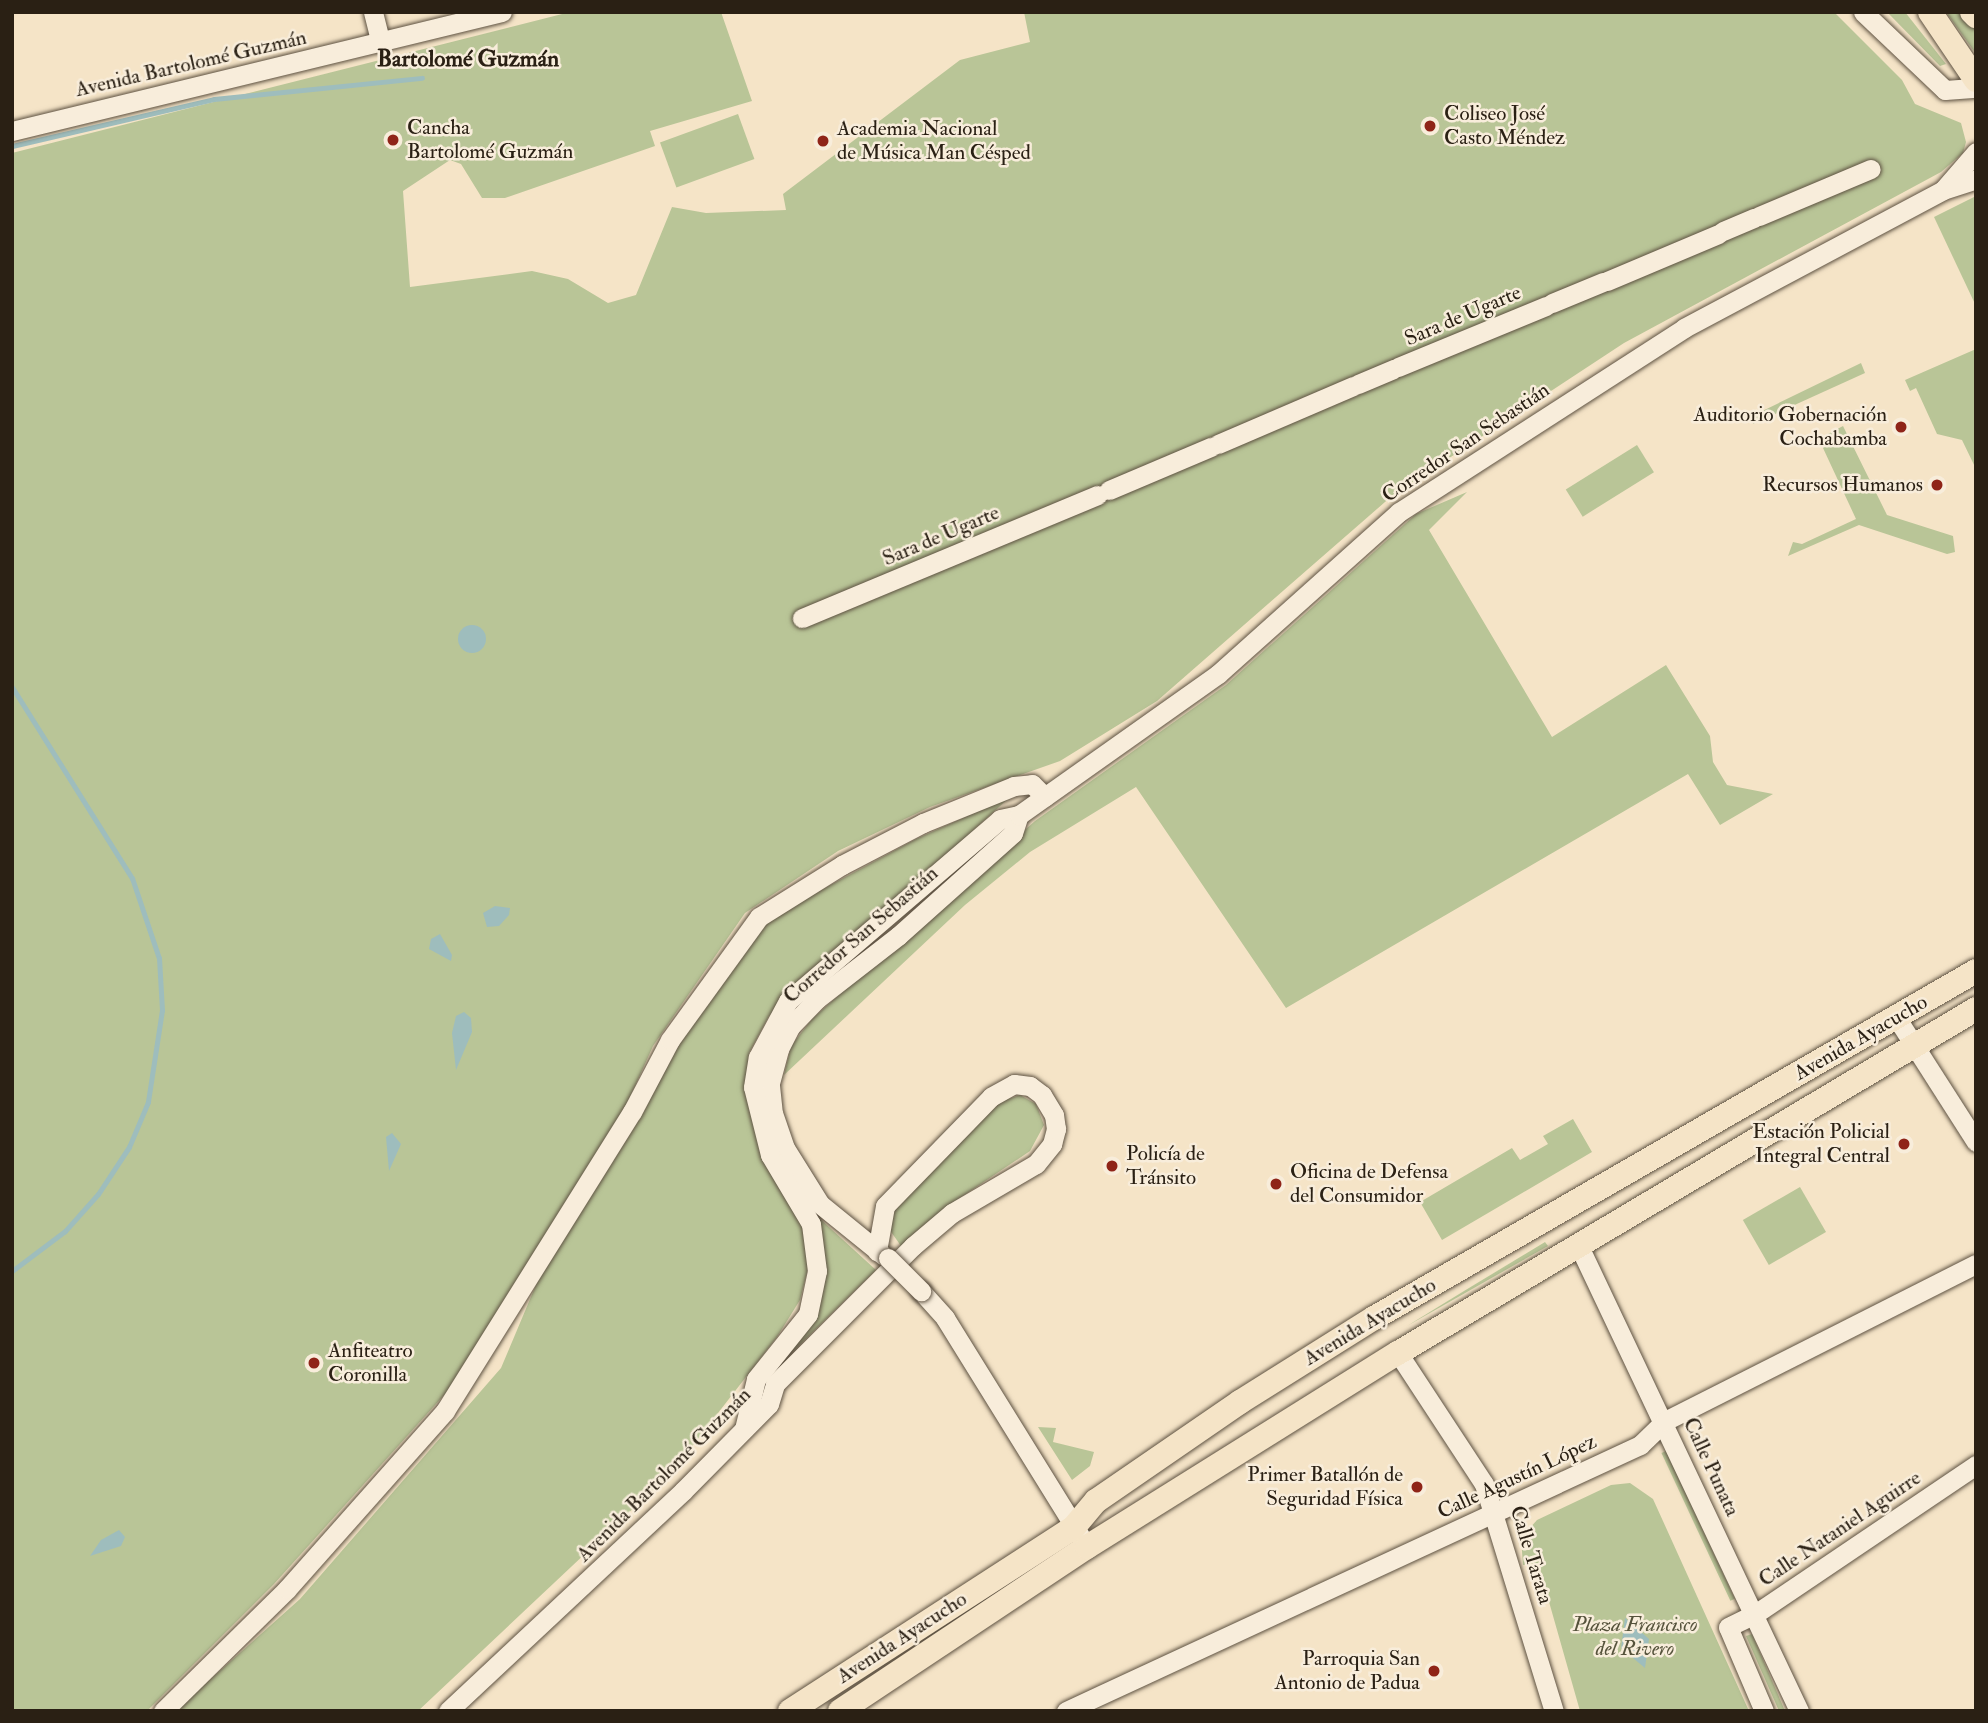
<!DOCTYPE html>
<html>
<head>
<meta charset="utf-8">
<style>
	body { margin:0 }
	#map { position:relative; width:1988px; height:1723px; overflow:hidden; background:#f5e4c7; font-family:"IM FELL Double Pica",serif }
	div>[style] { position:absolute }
	.green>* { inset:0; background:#b9c597; transform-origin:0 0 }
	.water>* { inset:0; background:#9ebdbd }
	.round { border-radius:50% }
	.stream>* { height:5px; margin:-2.5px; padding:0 2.5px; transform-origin:2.5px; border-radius:2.5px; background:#9ebdbd }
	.roads { filter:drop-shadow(0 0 2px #5d5141) drop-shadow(0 0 2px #5d5141) }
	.minor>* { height:19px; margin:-9.5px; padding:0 9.5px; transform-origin:9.5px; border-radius:9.5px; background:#f8eddb }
	.major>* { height:24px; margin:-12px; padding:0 12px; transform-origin:12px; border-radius:12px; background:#f5e4c7 }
	.bridges { filter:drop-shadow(0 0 2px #5d5141) drop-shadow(0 0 2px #5d5141) }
	.minor-bridge>* { height:19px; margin:-9.5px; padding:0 9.5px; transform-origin:9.5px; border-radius:9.5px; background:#f8eddb }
	.dots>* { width:19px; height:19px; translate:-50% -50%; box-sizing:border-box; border:4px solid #f8eddb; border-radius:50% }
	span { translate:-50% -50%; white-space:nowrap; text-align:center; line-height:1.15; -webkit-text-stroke:5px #f8eddb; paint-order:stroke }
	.street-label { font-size:21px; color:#2a2014 }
	.poi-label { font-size:21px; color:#2a2014 }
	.left { translate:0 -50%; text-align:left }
	.right { translate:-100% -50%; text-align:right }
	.park-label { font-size:21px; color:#55523b; font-style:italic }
	.neighbourhood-label { font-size:23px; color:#2a2014; font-weight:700 }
	.frame { position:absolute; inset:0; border:14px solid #2a2014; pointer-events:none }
</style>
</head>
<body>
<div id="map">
	<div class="green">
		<i style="clip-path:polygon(570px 12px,721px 12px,752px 101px,650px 131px,655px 146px,505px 198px,482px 198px,461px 164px,450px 160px,403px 191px,410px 287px,532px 271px,568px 279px,608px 303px,636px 295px,672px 207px,706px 213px,786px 210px,783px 194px,960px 60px,1030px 42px,1024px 12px,1834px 12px,1902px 80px,1915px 104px,1961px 123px,1966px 142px,1963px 153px,1941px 172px,1624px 343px,1393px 495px,1157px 701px,1060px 761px,930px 807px,838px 851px,745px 913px,653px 1046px,627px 1104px,454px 1384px,274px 1584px,147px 1711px,12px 1711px,12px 153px)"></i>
		<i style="clip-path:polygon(1887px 12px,1905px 12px,1946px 64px,1940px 66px)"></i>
		<i style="clip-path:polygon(1946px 12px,1961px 12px,1976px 30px,1976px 54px)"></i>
		<i style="left:738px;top:114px;width:48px;height:83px;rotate:70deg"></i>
		<i style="clip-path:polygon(1976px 196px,1976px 306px,1934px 217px)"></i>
		<i style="clip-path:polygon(1976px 349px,1976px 469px,1962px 440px,1937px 434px,1916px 388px,1910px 391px,1905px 380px)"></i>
		<i style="clip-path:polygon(1861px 363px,1865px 373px,1753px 424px,1752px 416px)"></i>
		<i style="clip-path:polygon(1843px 426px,1887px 515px,1953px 536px,1955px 552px,1947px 554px,1859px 525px,1788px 556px,1793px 542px,1802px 544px,1856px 519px,1823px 448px,1828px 434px)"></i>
		<i style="left:1637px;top:445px;width:32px;height:84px;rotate:58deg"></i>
		<i style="clip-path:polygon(1467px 492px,1429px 530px,1552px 737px,1666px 665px,1710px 736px,1713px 762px,1727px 785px,1773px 794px,1720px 825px,1688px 774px,1286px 1008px,1136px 787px,1030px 852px,965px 905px,784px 1075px,791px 1046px,812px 1019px,1035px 821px,1226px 685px,1416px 514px)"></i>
		<i style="clip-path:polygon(1010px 797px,769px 1016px,749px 1053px,747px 1095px,806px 1236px,808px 1269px,800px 1300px,777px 1337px,673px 1471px,418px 1711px,175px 1711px,300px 1599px,501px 1368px,541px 1273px,640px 1118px,691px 1021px,752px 935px,784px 910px,916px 839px)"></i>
		<i style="clip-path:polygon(1020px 1095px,1036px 1104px,1044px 1125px,1030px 1151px,951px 1204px,901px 1246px,889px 1229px,891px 1213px,995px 1103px)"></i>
		<i style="clip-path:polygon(1573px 1119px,1592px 1152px,1442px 1240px,1420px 1202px,1512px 1148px,1520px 1160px,1548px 1144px,1543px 1136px)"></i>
		<i style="left:1800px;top:1187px;width:52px;height:66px;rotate:60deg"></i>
		<i style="clip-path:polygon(818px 1217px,876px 1270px,770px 1374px,825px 1281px)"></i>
		<i style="clip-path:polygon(1545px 1242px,1548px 1246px,1407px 1326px,1464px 1291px)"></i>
		<i style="clip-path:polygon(1038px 1427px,1056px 1428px,1053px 1442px,1094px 1452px,1090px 1466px,1072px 1480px)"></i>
		<i style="left:1666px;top:1451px;width:163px;height:5px;rotate:65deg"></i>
		<i style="clip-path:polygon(1630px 1483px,1653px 1499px,1749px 1711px,1580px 1711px,1538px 1563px,1523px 1565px,1521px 1538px,1537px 1520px,1611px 1485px)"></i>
		<i style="clip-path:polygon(1752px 1634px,1785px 1711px,1779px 1711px,1746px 1636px)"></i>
	</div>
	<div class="water">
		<i class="round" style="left:458px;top:625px;width:28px;height:28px"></i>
		<i style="clip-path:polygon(495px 906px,510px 908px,509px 915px,499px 926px,487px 927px,483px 913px)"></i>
		<i style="clip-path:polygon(440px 934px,452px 955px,451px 961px,429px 949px,431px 939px)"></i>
		<i style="clip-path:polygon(464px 1012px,471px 1018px,472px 1032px,456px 1070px,452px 1033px,456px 1016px)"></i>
		<i style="clip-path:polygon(392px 1133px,401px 1144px,389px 1171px,386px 1137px)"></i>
		<i style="clip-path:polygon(119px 1530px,125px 1537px,121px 1546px,90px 1556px,101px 1540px)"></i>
		<i style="clip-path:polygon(1625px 1618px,1649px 1639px,1645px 1668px,1621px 1648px)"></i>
	</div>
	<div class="stream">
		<i style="left:12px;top:146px;width:207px;rotate:-13.1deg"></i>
		<i style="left:214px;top:99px;width:209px;rotate:-5.8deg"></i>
		<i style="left:12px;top:687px;width:226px;rotate:57.9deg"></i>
		<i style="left:132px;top:878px;width:84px;rotate:71.4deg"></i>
		<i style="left:159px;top:958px;width:52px;rotate:86.7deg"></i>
		<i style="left:162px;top:1010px;width:93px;rotate:98.7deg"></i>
		<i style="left:148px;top:1102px;width:49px;rotate:112.9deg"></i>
		<i style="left:129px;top:1147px;width:56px;rotate:123.4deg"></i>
		<i style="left:98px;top:1194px;width:50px;rotate:131.7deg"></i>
		<i style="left:65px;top:1231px;width:66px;rotate:143deg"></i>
	</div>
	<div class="roads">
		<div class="minor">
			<i style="left:373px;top:12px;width:32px;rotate:76deg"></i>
			<i style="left:1863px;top:12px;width:113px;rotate:43.6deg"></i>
			<i style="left:1945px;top:90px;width:31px;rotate:-4deg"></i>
			<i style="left:12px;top:131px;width:504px;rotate:-13.65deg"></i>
			<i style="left:1944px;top:189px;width:49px;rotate:-49.1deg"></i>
			<i style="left:1759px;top:216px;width:121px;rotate:-22.8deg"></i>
			<i style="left:1723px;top:231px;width:34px;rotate:-23deg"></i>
			<i style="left:1607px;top:281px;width:121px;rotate:-22.9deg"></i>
			<i style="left:1552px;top:303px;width:55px;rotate:-22.4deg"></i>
			<i style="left:1398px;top:367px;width:160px;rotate:-22.4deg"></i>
			<i style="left:1358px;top:384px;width:38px;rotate:-23deg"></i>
			<i style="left:1218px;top:444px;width:147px;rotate:-23.2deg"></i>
			<i style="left:1109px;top:490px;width:111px;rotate:-22.9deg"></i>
			<i style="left:802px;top:618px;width:320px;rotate:-22.6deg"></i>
			<i style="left:1896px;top:1017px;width:148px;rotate:57.4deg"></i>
			<i style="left:1578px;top:1244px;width:517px;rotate:64.67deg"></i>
			<i style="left:884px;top:1256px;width:82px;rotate:-140.9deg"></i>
			<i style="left:820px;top:1204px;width:66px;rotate:-122deg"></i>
			<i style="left:785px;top:1148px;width:36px;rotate:-109deg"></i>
			<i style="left:773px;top:1114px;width:31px;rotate:-96deg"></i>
			<i style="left:770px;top:1083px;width:35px;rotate:-75deg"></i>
			<i style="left:779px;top:1049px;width:25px;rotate:-63deg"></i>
			<i style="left:790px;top:1027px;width:39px;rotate:-46deg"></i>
			<i style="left:817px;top:999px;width:103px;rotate:-37.9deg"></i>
			<i style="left:898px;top:936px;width:154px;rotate:-41.8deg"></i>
			<i style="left:1013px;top:833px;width:19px;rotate:-72deg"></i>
			<i style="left:921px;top:1291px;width:36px;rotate:48deg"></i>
			<i style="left:945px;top:1318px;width:258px;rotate:58.2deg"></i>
			<i style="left:1398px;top:1353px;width:157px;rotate:56.7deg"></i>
			<i style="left:1484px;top:1484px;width:238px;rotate:72.9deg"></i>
			<i style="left:744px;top:1429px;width:51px;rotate:-76.5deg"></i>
			<i style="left:756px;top:1379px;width:83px;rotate:-51.3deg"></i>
			<i style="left:808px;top:1314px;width:44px;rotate:-78.2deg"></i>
			<i style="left:817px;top:1271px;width:47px;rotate:-97.3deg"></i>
			<i style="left:811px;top:1224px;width:80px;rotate:-120.7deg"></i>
			<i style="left:770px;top:1155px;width:70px;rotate:-104deg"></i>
			<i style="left:753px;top:1087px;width:30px;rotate:-81deg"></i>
			<i style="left:758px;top:1057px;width:64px;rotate:-61.8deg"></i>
			<i style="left:788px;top:1001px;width:279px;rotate:-40.6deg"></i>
			<i style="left:1000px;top:819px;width:19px;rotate:-12deg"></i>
			<i style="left:1019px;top:815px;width:244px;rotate:-35.3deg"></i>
			<i style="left:1218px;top:674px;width:243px;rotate:-41.8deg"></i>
			<i style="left:1399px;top:512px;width:339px;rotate:-32.8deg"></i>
			<i style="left:1684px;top:328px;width:293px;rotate:-28deg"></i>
			<i style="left:1943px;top:190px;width:35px;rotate:-18deg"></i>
			<i style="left:163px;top:1711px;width:174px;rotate:-44.5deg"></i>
			<i style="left:287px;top:1589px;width:238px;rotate:-48.4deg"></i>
			<i style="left:445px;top:1411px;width:353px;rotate:-58deg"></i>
			<i style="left:632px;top:1112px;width:81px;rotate:-62.2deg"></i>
			<i style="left:670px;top:1040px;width:152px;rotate:-54.1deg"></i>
			<i style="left:759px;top:917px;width:98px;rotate:-32.1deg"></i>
			<i style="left:842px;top:865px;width:91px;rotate:-27.4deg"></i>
			<i style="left:923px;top:823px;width:98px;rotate:-22.1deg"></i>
			<i style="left:1014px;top:786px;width:18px;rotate:-6deg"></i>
			<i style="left:1032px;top:784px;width:18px;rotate:45deg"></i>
			<i style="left:448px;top:1711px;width:322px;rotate:-43.1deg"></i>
			<i style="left:683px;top:1491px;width:122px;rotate:-45.3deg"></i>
			<i style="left:769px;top:1404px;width:21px;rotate:-73deg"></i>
			<i style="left:775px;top:1384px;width:195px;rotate:-45deg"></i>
			<i style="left:913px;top:1246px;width:51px;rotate:-40.2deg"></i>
			<i style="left:952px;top:1213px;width:97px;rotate:-30.3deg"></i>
			<i style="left:1036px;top:1164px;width:26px;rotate:-51deg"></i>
			<i style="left:1052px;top:1144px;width:16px;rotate:-75deg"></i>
			<i style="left:1056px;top:1129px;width:14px;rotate:-98deg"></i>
			<i style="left:1054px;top:1115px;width:23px;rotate:-121deg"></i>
			<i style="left:1042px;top:1095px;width:15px;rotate:-143deg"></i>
			<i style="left:1030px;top:1086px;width:16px;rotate:-173deg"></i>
			<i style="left:1014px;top:1084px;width:26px;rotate:151deg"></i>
			<i style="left:991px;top:1097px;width:152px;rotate:134.2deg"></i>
			<i style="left:885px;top:1206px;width:46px;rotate:100.1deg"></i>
			<i style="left:1066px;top:1711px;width:633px;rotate:-24.86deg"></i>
			<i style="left:1640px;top:1445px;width:35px;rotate:-44deg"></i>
			<i style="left:1665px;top:1421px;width:348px;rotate:-26.8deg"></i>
			<i style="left:1764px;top:1711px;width:91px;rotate:-113.2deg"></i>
			<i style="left:1728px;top:1627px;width:30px;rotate:-26deg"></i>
			<i style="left:1755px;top:1614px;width:267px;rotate:-34deg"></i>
		</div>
		<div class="major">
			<i style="left:1930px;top:12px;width:82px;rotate:55.9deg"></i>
			<i style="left:1972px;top:12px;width:6px;rotate:45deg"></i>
			<i style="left:790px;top:1711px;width:338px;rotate:-32.9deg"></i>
			<i style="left:1074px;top:1527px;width:34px;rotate:-50deg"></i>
			<i style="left:1096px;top:1501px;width:175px;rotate:-34.5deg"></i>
			<i style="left:1240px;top:1402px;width:158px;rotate:-32.1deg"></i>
			<i style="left:1374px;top:1318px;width:695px;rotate:-29.96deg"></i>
			<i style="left:840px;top:1711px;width:296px;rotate:-33.6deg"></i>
			<i style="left:1087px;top:1547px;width:367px;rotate:-32deg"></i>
			<i style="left:1398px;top:1353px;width:673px;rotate:-30.76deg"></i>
		</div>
	</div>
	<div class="bridges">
		<div class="minor-bridge">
			<i style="left:888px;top:1258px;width:47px;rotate:45deg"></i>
		</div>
	</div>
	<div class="dots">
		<i style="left:1430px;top:126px;background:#8f2418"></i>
		<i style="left:393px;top:140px;background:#8f2418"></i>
		<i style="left:823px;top:141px;background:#8f2418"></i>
		<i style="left:1901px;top:427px;background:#8f2418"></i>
		<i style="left:1937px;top:485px;background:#8f2418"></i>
		<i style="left:1904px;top:1144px;background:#8f2418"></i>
		<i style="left:1112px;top:1166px;background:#8f2418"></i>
		<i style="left:1276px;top:1184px;background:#8f2418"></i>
		<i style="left:314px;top:1363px;background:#8f2418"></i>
		<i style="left:1417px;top:1487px;background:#8f2418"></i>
		<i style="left:1434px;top:1671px;background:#8f2418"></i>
	</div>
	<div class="street-label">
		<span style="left:191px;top:64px;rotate:-13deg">Avenida Bartolomé Guzmán</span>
		<span style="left:1463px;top:316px;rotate:-23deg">Sara de Ugarte</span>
		<span style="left:1466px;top:443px;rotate:-34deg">Corredor San Sebastián</span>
		<span style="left:941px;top:536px;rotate:-23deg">Sara de Ugarte</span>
		<span style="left:861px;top:935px;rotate:-41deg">Corredor San Sebastián</span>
		<span style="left:1861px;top:1038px;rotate:-30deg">Avenida Ayacucho</span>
		<span style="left:1370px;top:1322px;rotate:-31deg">Avenida Ayacucho</span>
		<span style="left:1711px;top:1467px;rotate:65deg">Calle Punata</span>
		<span style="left:664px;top:1475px;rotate:-45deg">Avenida Bartolomé Guzmán</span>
		<span style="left:1517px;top:1477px;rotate:-25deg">Calle Agustín López</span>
		<span style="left:1840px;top:1529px;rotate:-34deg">Calle Nataniel Aguirre</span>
		<span style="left:1531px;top:1555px;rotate:73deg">Calle Tarata</span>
		<span style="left:902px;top:1638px;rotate:-33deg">Avenida Ayacucho</span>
	</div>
	<div class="poi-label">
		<span class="left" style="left:1444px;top:126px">Coliseo José<br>Casto Méndez</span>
		<span class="left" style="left:407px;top:140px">Cancha<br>Bartolomé Guzmán</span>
		<span class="left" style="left:837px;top:141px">Academia Nacional<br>de Música Man Césped</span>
		<span class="right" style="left:1887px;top:427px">Auditorio Gobernación<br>Cochabamba</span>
		<span class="right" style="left:1923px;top:485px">Recursos Humanos</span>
		<span class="right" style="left:1890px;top:1144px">Estación Policial<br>Integral Central</span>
		<span class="left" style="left:1126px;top:1166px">Policía de<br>Tránsito</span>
		<span class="left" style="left:1290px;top:1184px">Oficina de Defensa<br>del Consumidor</span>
		<span class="left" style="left:328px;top:1363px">Anfiteatro<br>Coronilla</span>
		<span class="right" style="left:1403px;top:1487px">Primer Batallón de<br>Seguridad Física</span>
		<span class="right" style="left:1420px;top:1671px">Parroquia San<br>Antonio de Padua</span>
	</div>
	<div class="park-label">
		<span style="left:1635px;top:1637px">Plaza Francisco<br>del Rivero</span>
	</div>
	<div class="neighbourhood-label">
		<span style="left:468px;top:59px">Bartolomé Guzmán</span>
	</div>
	<div class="frame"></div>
</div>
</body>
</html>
